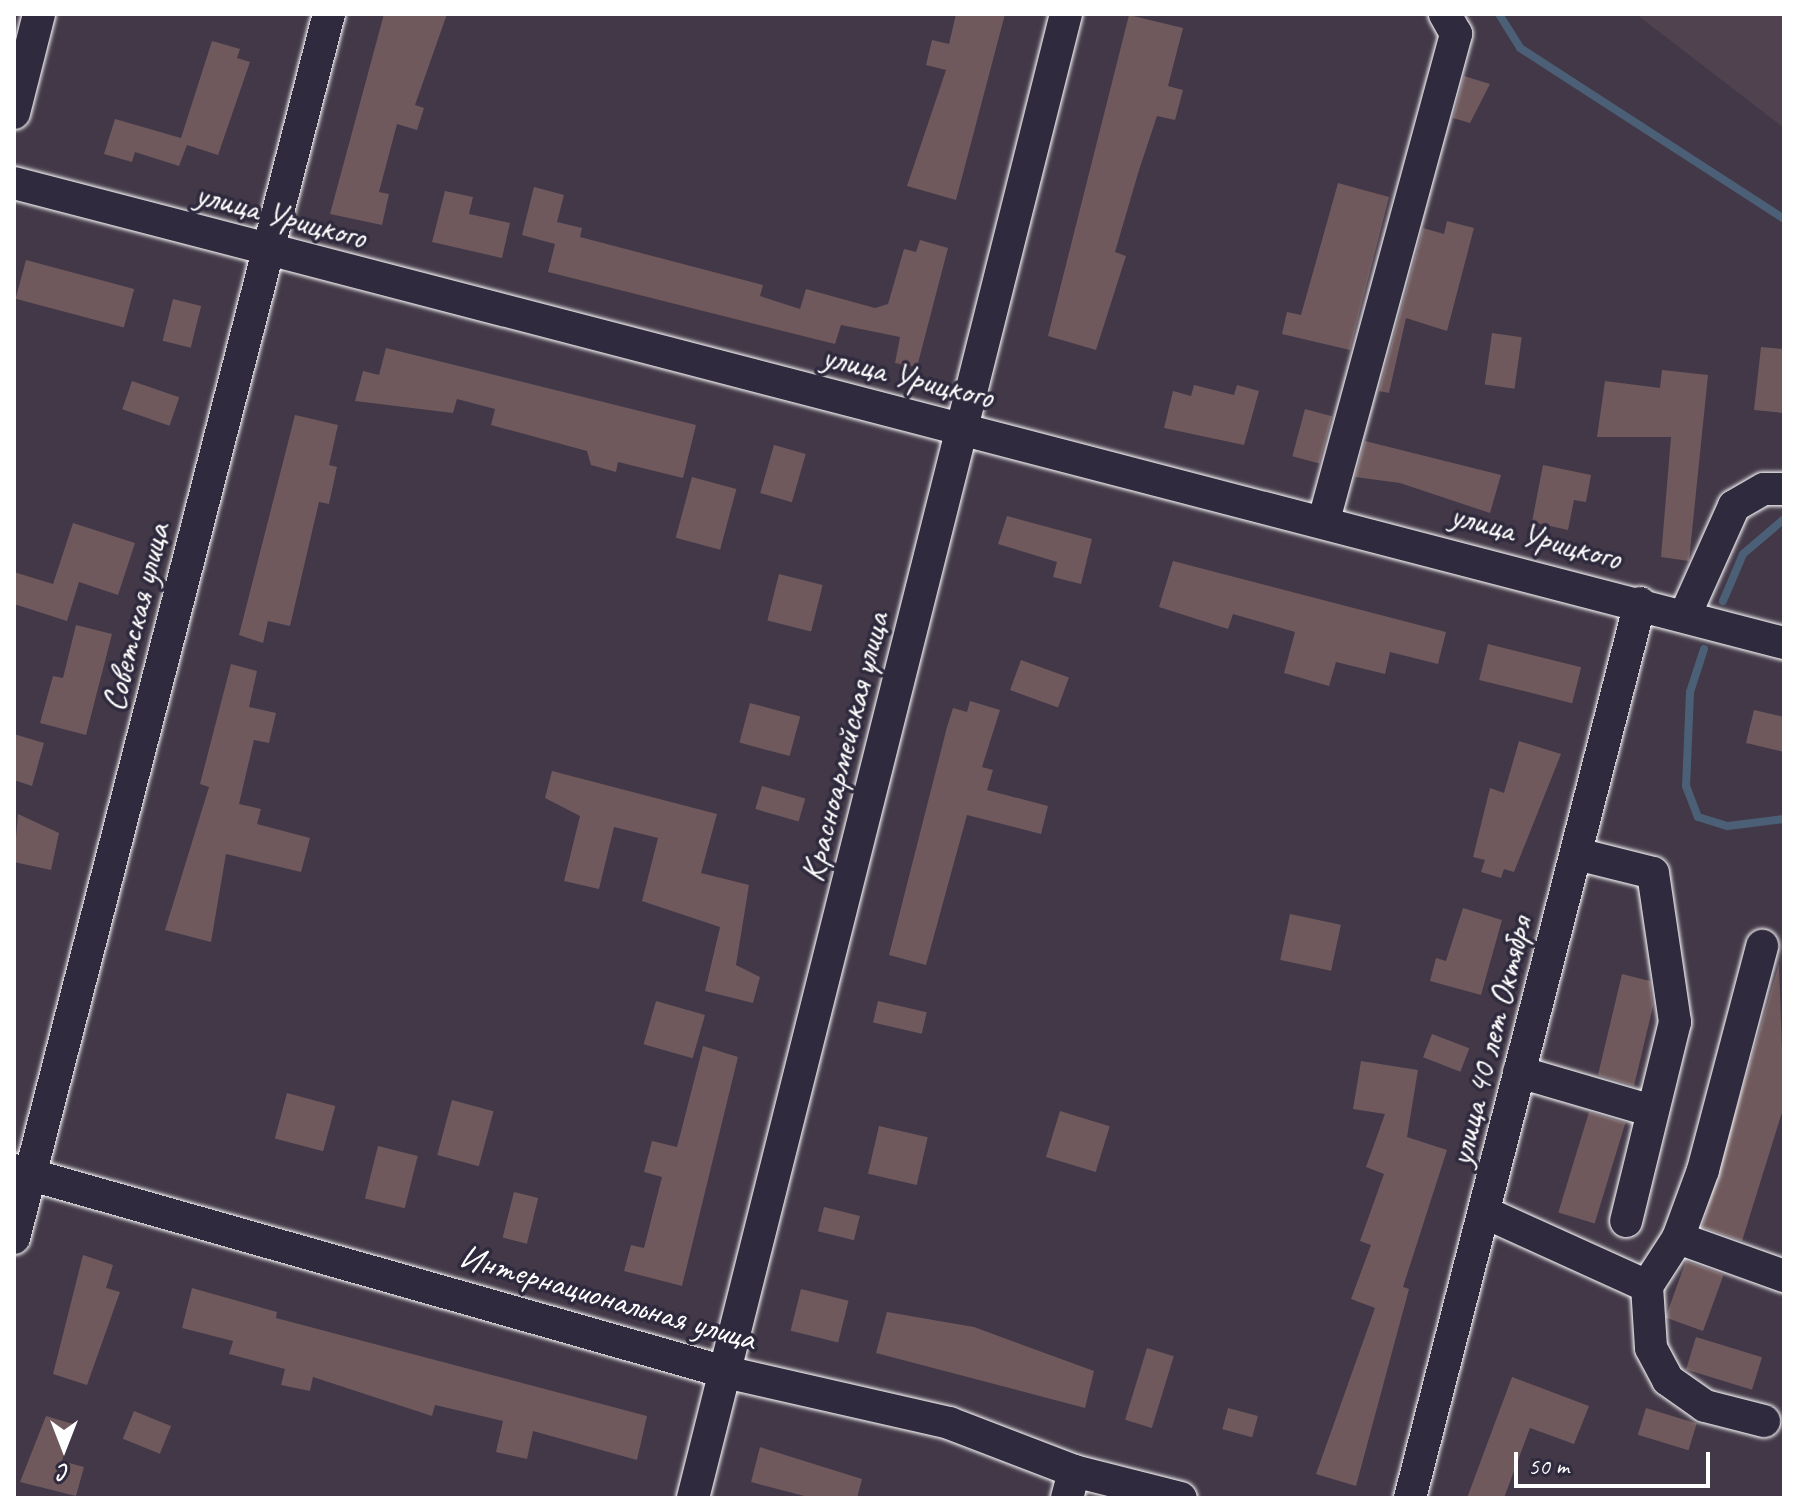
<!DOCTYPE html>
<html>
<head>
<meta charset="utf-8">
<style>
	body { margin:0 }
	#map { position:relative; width:1798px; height:1512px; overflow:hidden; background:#423847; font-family:Caveat,sans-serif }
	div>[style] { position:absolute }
	.built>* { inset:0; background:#50424e }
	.stream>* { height:8px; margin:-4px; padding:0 4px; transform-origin:4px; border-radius:4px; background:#4b6076 }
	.building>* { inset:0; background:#6f595d; transform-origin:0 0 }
	.roads { filter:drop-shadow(0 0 2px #fff) drop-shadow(0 0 2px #fff) }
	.minor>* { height:32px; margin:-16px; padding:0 16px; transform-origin:16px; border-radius:16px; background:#2f2a3d }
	span { translate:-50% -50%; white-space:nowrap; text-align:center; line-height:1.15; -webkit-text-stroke:7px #2f2a3d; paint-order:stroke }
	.street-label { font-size:34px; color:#fff }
	.frame { position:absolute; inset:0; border:16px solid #fff; pointer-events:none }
	.north { position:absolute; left:24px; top:1408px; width:80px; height:80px; -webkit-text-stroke:6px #2f2a3d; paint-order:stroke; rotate:180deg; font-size:22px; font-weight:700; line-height:32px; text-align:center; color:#fff }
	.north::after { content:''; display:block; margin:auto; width:28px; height:36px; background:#fff; clip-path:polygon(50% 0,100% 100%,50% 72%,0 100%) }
	.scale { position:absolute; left:1514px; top:1452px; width:196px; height:36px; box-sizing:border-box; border:4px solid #fff; border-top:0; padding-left:10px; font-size:24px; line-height:28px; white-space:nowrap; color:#fff; -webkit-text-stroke:6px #2f2a3d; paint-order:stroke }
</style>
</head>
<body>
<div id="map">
	<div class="built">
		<i style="clip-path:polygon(1636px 14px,1784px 14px,1784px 128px)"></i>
	</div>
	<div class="stream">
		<i style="left:1499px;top:14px;width:40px;rotate:58deg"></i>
		<i style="left:1520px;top:48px;width:315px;rotate:32.9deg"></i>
		<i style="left:1723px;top:601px;width:51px;rotate:-66.9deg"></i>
		<i style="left:1743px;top:554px;width:54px;rotate:-40.5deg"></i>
		<i style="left:1704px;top:649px;width:45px;rotate:108deg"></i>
		<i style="left:1690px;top:692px;width:94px;rotate:92.4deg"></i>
		<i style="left:1686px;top:786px;width:33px;rotate:69deg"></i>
		<i style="left:1698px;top:817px;width:31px;rotate:17deg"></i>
		<i style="left:1728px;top:826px;width:56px;rotate:-7.1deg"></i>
	</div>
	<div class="building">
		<i style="clip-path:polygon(384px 14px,447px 14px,415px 105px,424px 108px,417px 130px,397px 124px,379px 192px,389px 194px,382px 225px,330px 214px)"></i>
		<i style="clip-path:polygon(956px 14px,1005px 14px,956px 200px,907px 186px,946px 70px,926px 65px,932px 40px,949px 44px)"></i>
		<i style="clip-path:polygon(1129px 15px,1183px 28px,1168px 86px,1183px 90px,1175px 120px,1157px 116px,1139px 170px,1115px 252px,1126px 256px,1096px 350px,1048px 336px)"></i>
		<i style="clip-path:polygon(212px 41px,240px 49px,237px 58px,250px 62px,218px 155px,187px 145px,179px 166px,135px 152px,132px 162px,104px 154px,115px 119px,181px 138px)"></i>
		<i style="clip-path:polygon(1464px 76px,1490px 84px,1470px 123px,1453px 118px)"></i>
		<i style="clip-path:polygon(1338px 183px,1389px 197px,1350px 350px,1282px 334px,1287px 312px,1301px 315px)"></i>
		<i style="clip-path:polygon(534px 187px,564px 195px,557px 222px,582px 228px,580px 237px,763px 285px,760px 296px,800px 309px,806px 289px,875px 308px,888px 304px,904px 249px,916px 252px,920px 240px,948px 248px,917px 367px,895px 363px,900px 337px,841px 325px,835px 344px,548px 272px,555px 244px,522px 235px)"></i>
		<i style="clip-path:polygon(445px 191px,473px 197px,469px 214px,510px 223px,502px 258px,432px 242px)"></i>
		<i style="clip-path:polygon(1447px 221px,1474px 228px,1447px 331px,1406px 318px,1389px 393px,1379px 391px,1423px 228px,1444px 234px)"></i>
		<i style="left:26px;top:260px;width:112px;height:40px;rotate:15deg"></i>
		<i style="left:173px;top:299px;width:29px;height:43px;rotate:14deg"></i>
		<i style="left:1492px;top:333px;width:30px;height:52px;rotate:8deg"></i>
		<i style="clip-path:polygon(1761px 347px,1784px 349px,1784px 413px,1754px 410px)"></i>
		<i style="clip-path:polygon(386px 348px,696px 425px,683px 478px,618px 462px,616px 472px,591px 465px,587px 451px,491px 425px,495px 409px,457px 399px,453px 413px,355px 401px,363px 371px,379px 375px)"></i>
		<i style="clip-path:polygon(1662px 370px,1708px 375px,1689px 561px,1661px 557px,1671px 437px,1597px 437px,1605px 381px,1660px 388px)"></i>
		<i style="left:132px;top:381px;width:50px;height:30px;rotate:19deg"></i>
		<i style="clip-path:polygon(1194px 385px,1234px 395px,1237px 385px,1259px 391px,1244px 445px,1164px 428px,1173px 391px,1191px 396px)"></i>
		<i style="left:1305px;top:409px;width:28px;height:49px;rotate:15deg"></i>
		<i style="clip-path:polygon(295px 415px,338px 425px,329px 465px,337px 467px,329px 504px,319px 502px,290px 626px,268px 621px,263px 643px,239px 635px)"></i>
		<i style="clip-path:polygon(1365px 441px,1501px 475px,1490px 513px,1400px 483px,1355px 477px)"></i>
		<i style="left:774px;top:445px;width:33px;height:50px;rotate:16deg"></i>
		<i style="clip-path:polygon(1543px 465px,1591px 475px,1586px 502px,1574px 500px,1568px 530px,1532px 522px)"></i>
		<i style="left:692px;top:477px;width:46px;height:63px;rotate:15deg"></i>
		<i style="clip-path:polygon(1007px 516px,1092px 539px,1081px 584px,1053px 577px,1057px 562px,998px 544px)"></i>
		<i style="clip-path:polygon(73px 523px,135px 543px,118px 595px,79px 582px,67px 621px,14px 604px,14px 572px,53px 584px)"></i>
		<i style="clip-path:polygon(1173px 561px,1446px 632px,1438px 664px,1390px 652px,1385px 674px,1336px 662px,1329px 686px,1284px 673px,1295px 632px,1233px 614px,1228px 629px,1159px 607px)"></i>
		<i style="left:779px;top:574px;width:45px;height:48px;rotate:14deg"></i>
		<i style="clip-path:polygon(76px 625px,112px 634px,86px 735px,40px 723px,53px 676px,63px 678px)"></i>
		<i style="left:1488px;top:644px;width:96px;height:37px;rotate:14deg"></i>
		<i style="left:1021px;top:660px;width:51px;height:32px;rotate:20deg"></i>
		<i style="clip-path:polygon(231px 664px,257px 671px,249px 707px,276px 713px,269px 743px,254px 740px,239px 804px,261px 809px,257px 824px,310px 838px,301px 872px,226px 854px,211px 942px,165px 930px,209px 787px,200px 784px)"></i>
		<i style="clip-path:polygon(970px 701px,1000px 710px,982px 767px,993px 770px,987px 790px,1048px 806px,1041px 834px,967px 815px,926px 965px,889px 955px,947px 727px,953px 708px,967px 712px)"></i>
		<i style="left:750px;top:703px;width:52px;height:41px;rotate:15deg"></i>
		<i style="clip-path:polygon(1754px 710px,1784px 717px,1784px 752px,1746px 743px)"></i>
		<i style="clip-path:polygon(14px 734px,44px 743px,32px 786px,14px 780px)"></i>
		<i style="clip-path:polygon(1519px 741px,1561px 754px,1514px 872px,1504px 869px,1501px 878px,1481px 872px,1485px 860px,1473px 857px,1490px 788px,1504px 793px)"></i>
		<i style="clip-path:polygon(552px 771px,717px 814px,701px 873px,749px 885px,736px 965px,760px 977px,753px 1003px,705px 991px,720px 927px,642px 901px,658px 838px,614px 827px,599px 889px,564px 881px,580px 816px,545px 798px)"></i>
		<i style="left:762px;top:786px;width:45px;height:24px;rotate:16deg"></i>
		<i style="clip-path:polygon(18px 814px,59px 833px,51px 870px,14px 862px)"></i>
		<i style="clip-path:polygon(1463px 908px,1502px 920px,1481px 995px,1430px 981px,1436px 958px,1446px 961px)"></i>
		<i style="left:1290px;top:914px;width:52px;height:47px;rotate:12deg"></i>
		<i style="clip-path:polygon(1779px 964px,1784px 1106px,1742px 1241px,1702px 1227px)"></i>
		<i style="clip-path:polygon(1622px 974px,1650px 981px,1653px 1006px,1634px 1086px,1598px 1075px)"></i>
		<i style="left:656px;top:1001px;width:51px;height:45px;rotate:16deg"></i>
		<i style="left:878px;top:1001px;width:50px;height:22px;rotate:13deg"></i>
		<i style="left:1432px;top:1034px;width:40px;height:25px;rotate:21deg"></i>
		<i style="clip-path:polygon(703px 1046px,738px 1057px,682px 1286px,624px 1271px,631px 1245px,644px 1248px,662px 1177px,644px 1172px,652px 1141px,677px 1147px)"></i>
		<i style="clip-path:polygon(1361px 1061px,1418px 1070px,1407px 1137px,1447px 1150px,1403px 1287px,1409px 1289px,1356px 1486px,1316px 1474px,1375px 1308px,1351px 1299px,1371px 1245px,1360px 1241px,1384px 1174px,1366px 1167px,1385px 1114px,1353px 1109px)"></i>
		<i style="left:287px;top:1093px;width:50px;height:47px;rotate:15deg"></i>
		<i style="left:452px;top:1100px;width:43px;height:57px;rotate:15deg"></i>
		<i style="left:1060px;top:1111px;width:52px;height:48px;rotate:17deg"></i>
		<i style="left:1589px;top:1112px;width:38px;height:105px;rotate:17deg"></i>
		<i style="left:879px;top:1126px;width:50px;height:49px;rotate:13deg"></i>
		<i style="left:378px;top:1146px;width:41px;height:54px;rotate:14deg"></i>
		<i style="left:514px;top:1192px;width:25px;height:47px;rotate:14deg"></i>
		<i style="left:824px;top:1207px;width:37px;height:25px;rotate:14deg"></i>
		<i style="clip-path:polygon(83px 1255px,113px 1265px,106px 1288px,120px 1292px,87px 1385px,53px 1374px)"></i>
		<i style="left:1686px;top:1261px;width:40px;height:60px;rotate:20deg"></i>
		<i style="clip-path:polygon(192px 1288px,277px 1312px,276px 1318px,647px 1416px,637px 1460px,533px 1431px,527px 1459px,496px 1452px,503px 1421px,435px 1405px,432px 1416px,313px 1377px,310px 1391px,281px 1385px,285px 1369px,229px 1354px,233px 1341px,182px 1328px)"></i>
		<i style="left:801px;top:1289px;width:49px;height:43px;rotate:14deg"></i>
		<i style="clip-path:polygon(887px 1312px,974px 1327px,1094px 1371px,1085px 1408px,876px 1353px)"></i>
		<i style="left:1696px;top:1337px;width:69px;height:34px;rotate:17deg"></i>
		<i style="left:1147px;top:1348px;width:28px;height:75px;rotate:17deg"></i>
		<i style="clip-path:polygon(1512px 1377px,1589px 1406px,1574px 1444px,1530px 1428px,1504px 1498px,1467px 1498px)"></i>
		<i style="left:1228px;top:1408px;width:31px;height:22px;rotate:15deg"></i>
		<i style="left:1646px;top:1408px;width:53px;height:28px;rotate:17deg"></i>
		<i style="left:134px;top:1411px;width:40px;height:30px;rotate:22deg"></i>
		<i style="clip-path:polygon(46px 1416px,73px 1424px,62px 1461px,84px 1467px,76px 1496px,20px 1482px)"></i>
		<i style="clip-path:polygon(760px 1447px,862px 1479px,857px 1498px,812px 1498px,751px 1482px)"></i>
	</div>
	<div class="roads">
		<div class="minor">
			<i style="left:14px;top:113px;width:102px;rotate:-75.8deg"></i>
			<i style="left:14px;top:183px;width:1829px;rotate:14.57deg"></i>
			<i style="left:1324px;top:520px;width:504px;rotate:-74.8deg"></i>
			<i style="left:1456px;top:34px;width:23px;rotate:-119deg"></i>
			<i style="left:1686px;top:613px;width:117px;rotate:-65.8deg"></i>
			<i style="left:1734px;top:506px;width:34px;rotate:-30deg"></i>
			<i style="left:1764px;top:489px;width:20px"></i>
			<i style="left:1577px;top:854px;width:78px;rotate:14deg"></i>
			<i style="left:1653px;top:873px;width:151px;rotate:81.6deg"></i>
			<i style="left:1675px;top:1022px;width:205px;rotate:103.8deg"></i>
			<i style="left:1519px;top:1072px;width:139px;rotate:16.3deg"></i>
			<i style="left:14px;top:1170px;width:739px;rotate:15.86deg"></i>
			<i style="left:725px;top:1372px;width:230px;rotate:12.8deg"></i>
			<i style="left:949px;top:1423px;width:134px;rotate:21deg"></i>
			<i style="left:1074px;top:1471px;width:110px;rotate:14.2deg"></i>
			<i style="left:1486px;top:1213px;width:177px;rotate:24.4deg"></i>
			<i style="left:1647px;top:1286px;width:62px;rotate:86.3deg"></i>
			<i style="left:1651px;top:1348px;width:36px;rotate:62deg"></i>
			<i style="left:1668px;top:1380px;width:45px;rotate:35.1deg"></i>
			<i style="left:1705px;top:1406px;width:61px;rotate:14.3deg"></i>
			<i style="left:14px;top:1238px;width:1264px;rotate:-75.57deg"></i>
			<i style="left:1678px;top:1238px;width:113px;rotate:19.7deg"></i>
			<i style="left:1647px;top:1286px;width:57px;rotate:-57.1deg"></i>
			<i style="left:1678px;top:1238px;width:72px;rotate:-69.8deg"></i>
			<i style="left:1703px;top:1170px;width:232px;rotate:-75.2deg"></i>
			<i style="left:693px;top:1498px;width:1530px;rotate:-75.89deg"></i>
			<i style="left:1067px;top:1498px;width:28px;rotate:-75deg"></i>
			<i style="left:1410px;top:1498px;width:924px;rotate:-75.59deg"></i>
		</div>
	</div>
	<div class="street-label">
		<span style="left:281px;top:215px;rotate:15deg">улица Урицкого</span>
		<span style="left:908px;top:376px;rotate:14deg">улица Урицкого</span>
		<span style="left:1536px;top:536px;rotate:15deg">улица Урицкого</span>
		<span style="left:135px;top:617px;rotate:-76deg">Советская улица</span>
		<span style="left:844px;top:747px;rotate:-76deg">Красноармейская улица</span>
		<span style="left:1490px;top:1041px;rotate:-76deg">улица 40 лет Октября</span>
		<span style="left:608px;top:1297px;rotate:16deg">Интернациональная улица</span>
	</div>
	<div class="frame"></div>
	<div class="north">С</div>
	<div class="scale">50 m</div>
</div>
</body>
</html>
